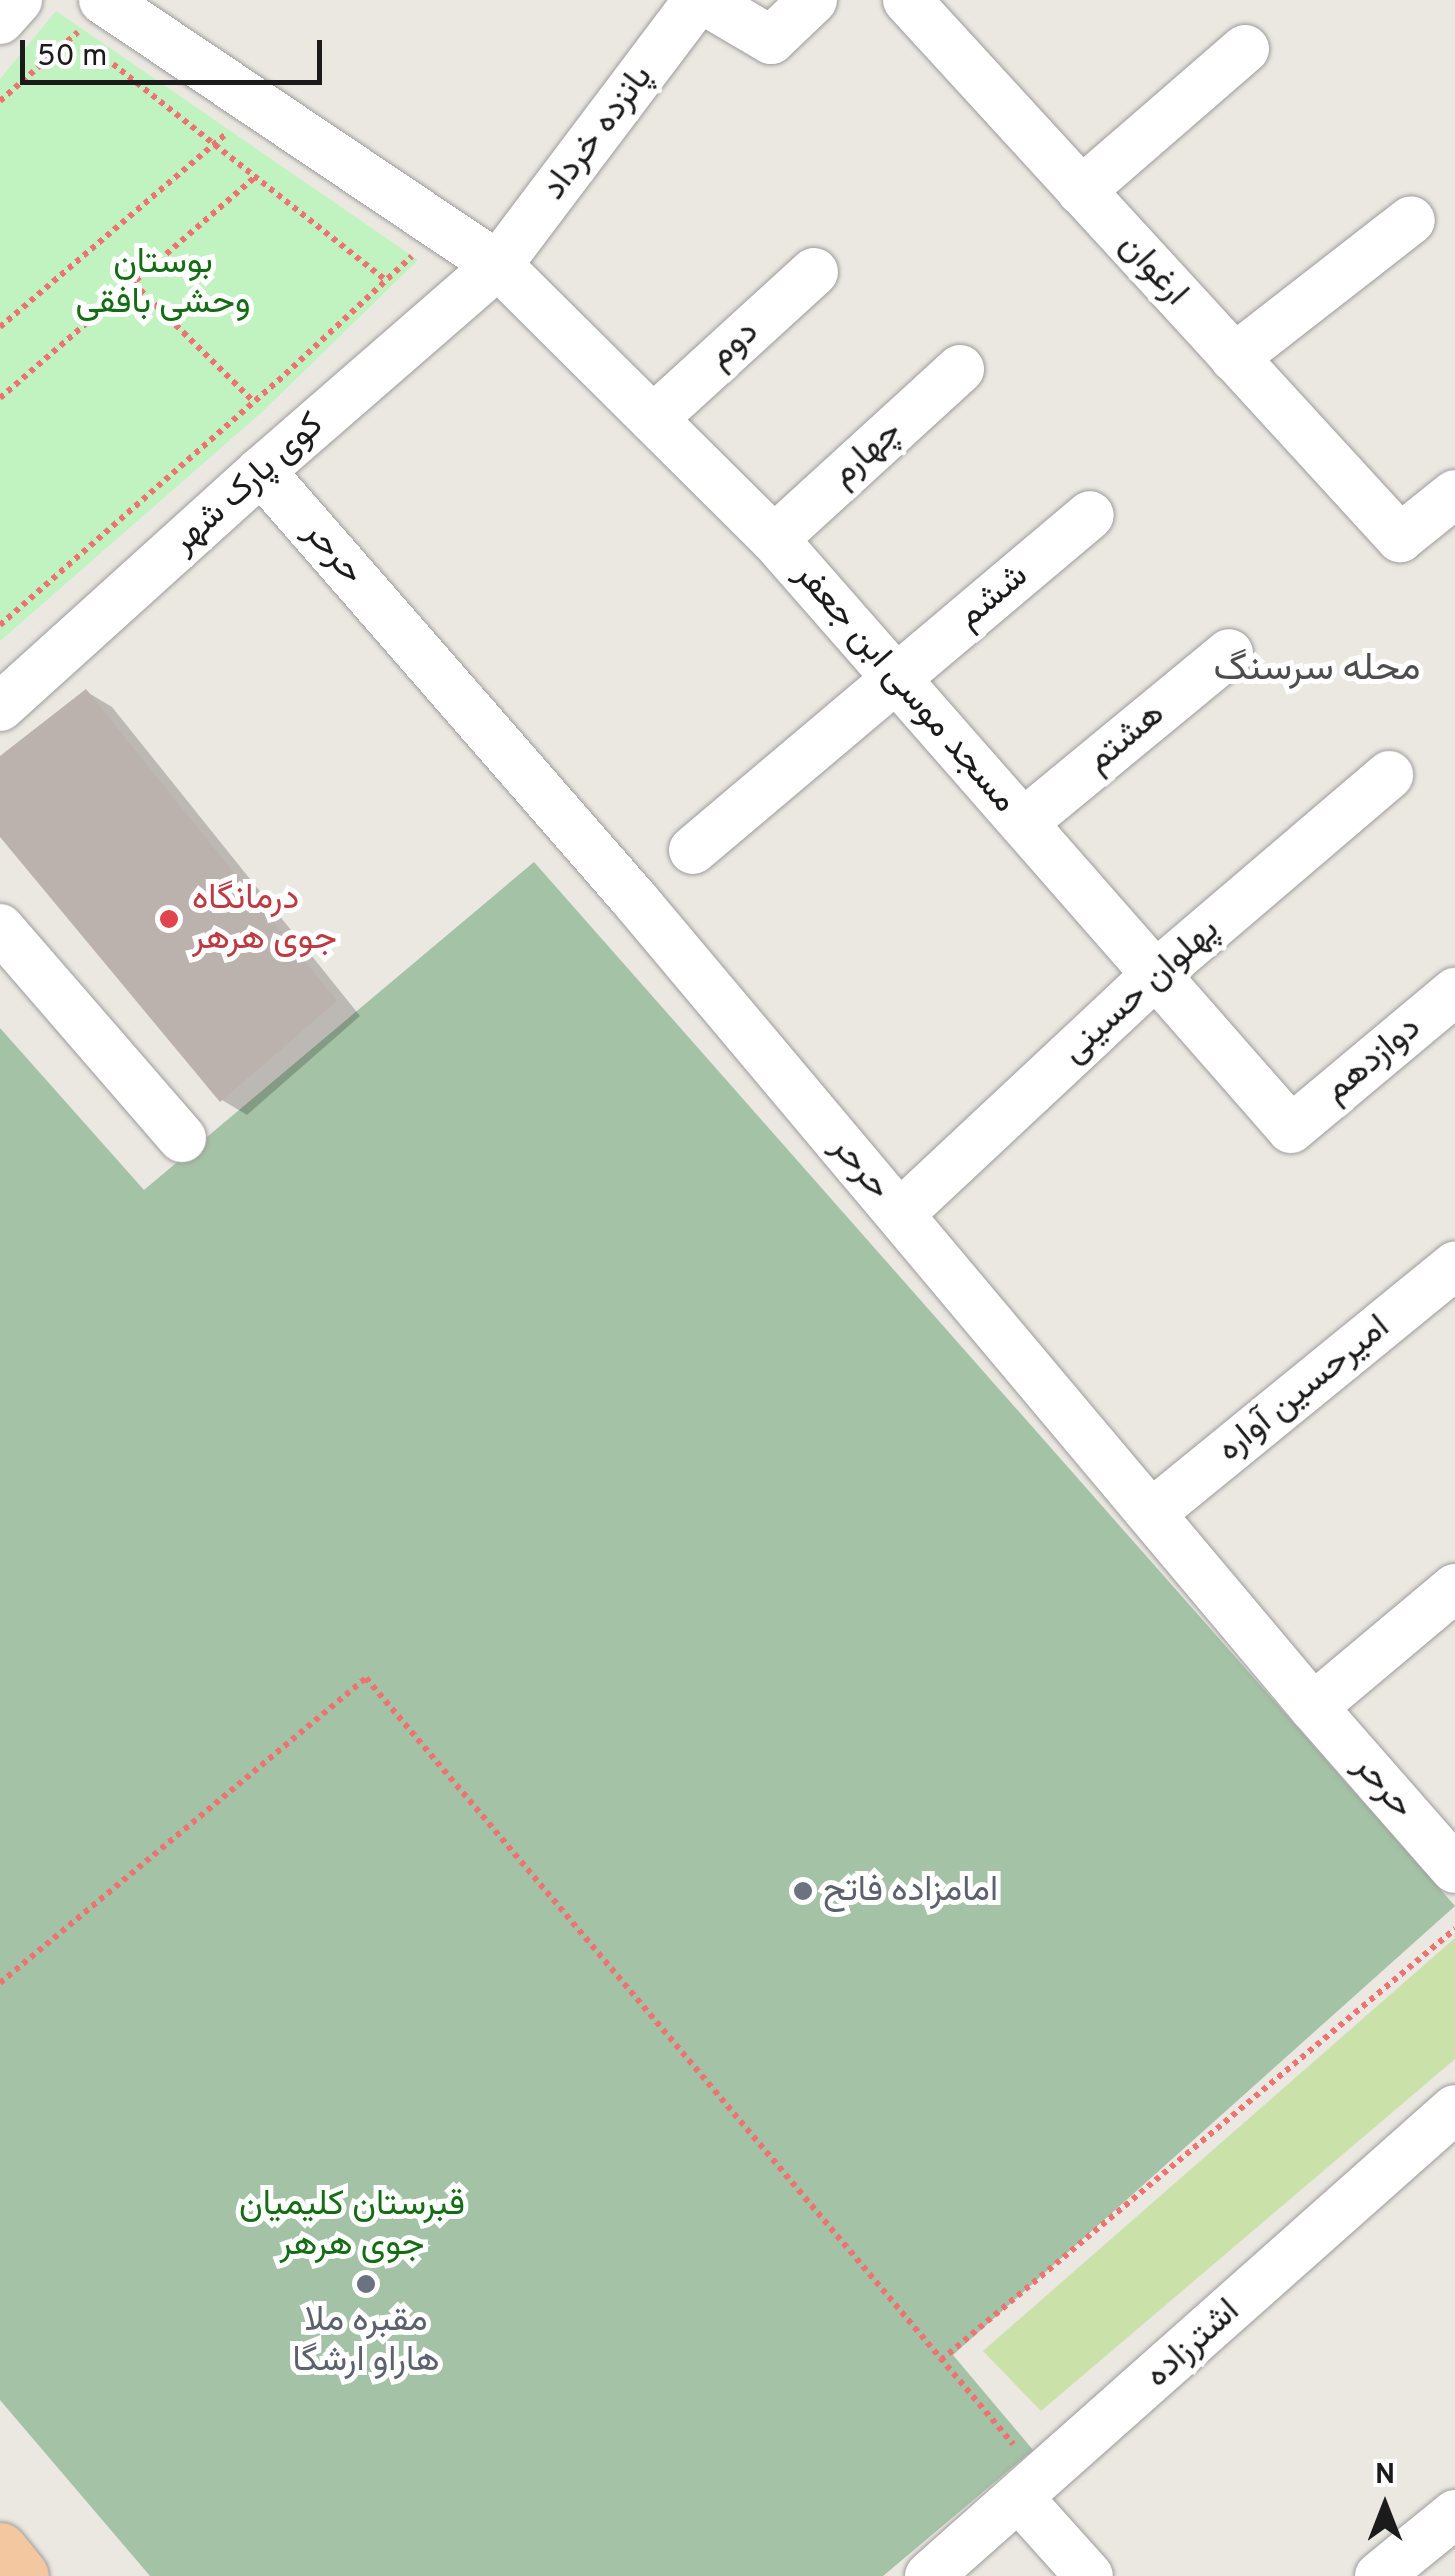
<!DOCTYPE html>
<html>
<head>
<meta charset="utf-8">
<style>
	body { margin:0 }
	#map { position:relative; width:1455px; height:2576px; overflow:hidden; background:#ebe7e1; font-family:Overpass,Vazirmatn,sans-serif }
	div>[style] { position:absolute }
	.grass>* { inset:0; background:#cae2aa }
	.cemetery>* { inset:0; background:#a4c2a6 }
	.park>* { inset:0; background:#c0f3c0 }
	.shadow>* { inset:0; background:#0003 }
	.building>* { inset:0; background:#bbb2ae }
	.path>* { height:6px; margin-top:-3px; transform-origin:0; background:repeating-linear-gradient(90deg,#ec7371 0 5px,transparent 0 10px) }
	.roads { filter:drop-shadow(0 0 2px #9c9c9c) drop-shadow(0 0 2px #9c9c9c) }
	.minor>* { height:48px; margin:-24px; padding:0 24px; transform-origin:24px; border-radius:24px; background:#fff }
	.major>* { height:55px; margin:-27.5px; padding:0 27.5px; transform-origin:27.5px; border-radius:27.5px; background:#f3c79f }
	.dots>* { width:28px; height:28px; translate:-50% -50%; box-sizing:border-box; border:5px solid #fff; border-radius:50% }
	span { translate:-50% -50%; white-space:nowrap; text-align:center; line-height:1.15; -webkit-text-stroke:10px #fff; paint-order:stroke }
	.street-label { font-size:35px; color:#1b1b1b }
	.park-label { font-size:35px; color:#146d14 }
	.health-label { font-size:35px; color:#be3a42 }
	.left { translate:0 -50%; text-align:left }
	.worship-label { font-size:35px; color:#5b616d }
	.neighbourhood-label { font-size:38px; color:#4e4e4e }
	.north { position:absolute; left:1335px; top:2456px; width:100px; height:100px; -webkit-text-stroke:8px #fff; paint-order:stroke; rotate:0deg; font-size:28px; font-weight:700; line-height:40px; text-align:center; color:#1b1b1b }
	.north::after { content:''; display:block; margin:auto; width:35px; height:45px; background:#1b1b1b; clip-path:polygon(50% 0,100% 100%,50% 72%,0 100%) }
	.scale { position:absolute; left:20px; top:40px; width:302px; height:45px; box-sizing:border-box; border:5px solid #1b1b1b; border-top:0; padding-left:12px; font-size:30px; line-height:35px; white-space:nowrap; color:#1b1b1b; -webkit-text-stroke:8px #fff; paint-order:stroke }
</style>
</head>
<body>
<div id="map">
	<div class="grass">
		<i style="clip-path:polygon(1455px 1938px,1455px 2059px,1041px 2411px,983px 2351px)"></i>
	</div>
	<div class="cemetery">
		<i style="clip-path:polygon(534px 862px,1455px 1906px,953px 2355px,1033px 2450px,883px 2576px,150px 2576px,0 2400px,0 1028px,144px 1190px)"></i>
	</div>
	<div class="park">
		<i style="clip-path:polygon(56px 11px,418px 260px,261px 413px,0 641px,0 79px)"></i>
	</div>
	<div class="shadow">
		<i style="clip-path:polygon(87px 692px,112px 707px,360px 1016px,247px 1115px,222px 1100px,0 833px,0 759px)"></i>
	</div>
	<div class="building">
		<i style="clip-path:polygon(86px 689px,337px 1001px,220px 1102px,0 837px,0 756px)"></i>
	</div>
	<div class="path">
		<i style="left:113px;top:64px;width:348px;rotate:38.4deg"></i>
		<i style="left:0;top:101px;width:104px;rotate:-41.5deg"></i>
		<i style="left:133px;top:283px;width:170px;rotate:44.5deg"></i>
		<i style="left:0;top:327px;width:299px;rotate:-40.5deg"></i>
		<i style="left:0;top:398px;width:337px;rotate:-40.9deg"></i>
		<i style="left:0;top:625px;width:370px;rotate:-41.3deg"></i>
		<i style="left:278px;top:381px;width:183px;rotate:-43deg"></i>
		<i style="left:0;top:1983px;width:476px;rotate:-39.8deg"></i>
		<i style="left:366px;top:1678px;width:1003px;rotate:49.81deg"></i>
		<i style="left:941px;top:2360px;width:671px;rotate:-39.98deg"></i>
	</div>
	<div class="roads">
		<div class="minor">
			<i style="left:103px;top:0;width:476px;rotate:33.9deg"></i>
			<i style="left:498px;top:265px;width:389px;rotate:44.8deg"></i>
			<i style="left:774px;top:539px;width:784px;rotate:48.77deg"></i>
			<i style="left:1291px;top:1129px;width:214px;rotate:-39.9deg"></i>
			<i style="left:703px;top:0;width:79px;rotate:30.5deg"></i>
			<i style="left:771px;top:40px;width:58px;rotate:-43.6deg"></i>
			<i style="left:907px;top:0;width:730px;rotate:47.5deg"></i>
			<i style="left:1400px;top:538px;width:70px;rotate:-38.7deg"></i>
			<i style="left:0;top:20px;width:27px;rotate:-48deg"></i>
			<i style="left:1081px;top:191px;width:217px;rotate:-40.9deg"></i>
			<i style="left:1234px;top:358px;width:224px;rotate:-37.9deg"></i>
			<i style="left:653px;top:419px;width:218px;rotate:-42.4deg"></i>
			<i style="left:261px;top:471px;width:569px;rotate:48.92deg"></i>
			<i style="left:635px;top:900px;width:1054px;rotate:49.96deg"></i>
			<i style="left:1313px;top:1707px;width:215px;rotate:48.8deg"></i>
			<i style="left:774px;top:539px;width:252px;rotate:-42.4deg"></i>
			<i style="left:0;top:707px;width:352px;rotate:-42.1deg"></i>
			<i style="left:261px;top:471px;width:314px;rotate:-41deg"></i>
			<i style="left:498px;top:265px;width:332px;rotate:-53deg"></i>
			<i style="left:1023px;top:823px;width:267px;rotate:-39.5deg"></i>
			<i style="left:693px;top:850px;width:519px;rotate:-40.16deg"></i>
			<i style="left:0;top:928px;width:278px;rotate:49.1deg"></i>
			<i style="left:900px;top:1214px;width:349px;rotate:-43.1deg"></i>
			<i style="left:1155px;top:975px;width:308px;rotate:-40.5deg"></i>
			<i style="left:1153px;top:1512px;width:390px;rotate:-39.2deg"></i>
			<i style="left:1313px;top:1707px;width:185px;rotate:-40deg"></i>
			<i style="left:1020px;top:2499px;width:103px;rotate:48.1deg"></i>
			<i style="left:929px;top:2576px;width:703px;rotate:-41.6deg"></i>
			<i style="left:1379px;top:2576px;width:98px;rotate:-39.2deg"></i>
		</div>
		<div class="major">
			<i style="left:0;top:2550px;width:33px;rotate:51deg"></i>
		</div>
	</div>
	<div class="dots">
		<i style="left:169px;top:919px;background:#e0444e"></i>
		<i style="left:803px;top:1891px;background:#6b7280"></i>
		<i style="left:366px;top:2284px;background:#6b7280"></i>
	</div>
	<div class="street-label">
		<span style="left:598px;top:133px;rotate:-53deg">پانزده خرداد</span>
		<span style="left:1153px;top:270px;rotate:48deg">ارغوان</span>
		<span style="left:734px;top:345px;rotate:-42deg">دوم</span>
		<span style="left:867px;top:454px;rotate:-42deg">چهارم</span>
		<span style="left:248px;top:484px;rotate:-42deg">کوی پارک شهر</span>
		<span style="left:333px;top:553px;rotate:49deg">حرحر</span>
		<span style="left:993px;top:597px;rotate:-40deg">ششم</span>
		<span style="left:905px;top:688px;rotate:49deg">مسجد موسی ابن جعفر</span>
		<span style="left:1126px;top:738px;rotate:-40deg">هشتم</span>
		<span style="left:1141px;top:991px;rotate:-42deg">پهلوان حسینی</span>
		<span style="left:1373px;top:1060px;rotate:-40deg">دوازدهم</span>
		<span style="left:860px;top:1168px;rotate:50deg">حرحر</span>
		<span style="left:1304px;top:1389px;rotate:-39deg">امیرحسین آواره</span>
		<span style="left:1383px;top:1787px;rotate:49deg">حرحر</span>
		<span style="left:1193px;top:2344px;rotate:-42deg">اشترزاده</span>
	</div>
	<div class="park-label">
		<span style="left:163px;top:283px">بوستان<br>وحشی بافقی</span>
		<span style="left:352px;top:2225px">قبرستان کلیمیان<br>جوی هرهر</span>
	</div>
	<div class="health-label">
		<span class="left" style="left:192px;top:919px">درمانگاه<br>جوی هرهر</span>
	</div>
	<div class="worship-label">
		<span class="left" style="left:823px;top:1891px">امامزاده فاتح</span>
		<span style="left:366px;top:2341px">مقبره ملا<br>هاراو ارشگا</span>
	</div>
	<div class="neighbourhood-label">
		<span style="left:1317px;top:670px">محله سرسنگ</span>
	</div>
	<div class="north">N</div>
	<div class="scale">50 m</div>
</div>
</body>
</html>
